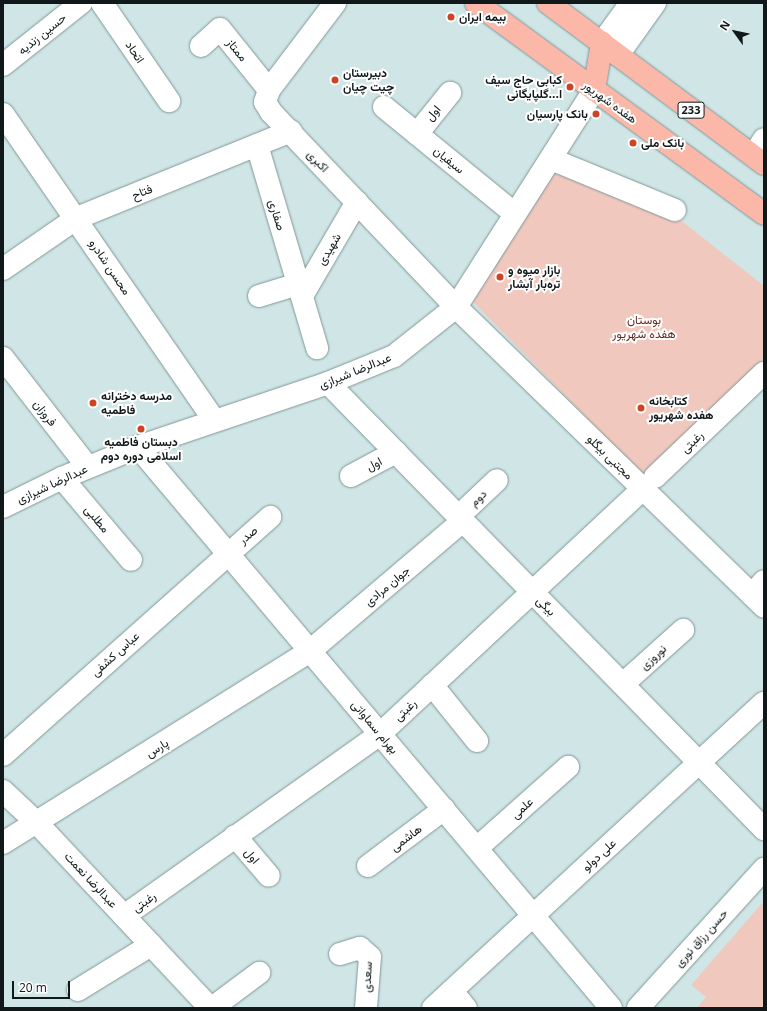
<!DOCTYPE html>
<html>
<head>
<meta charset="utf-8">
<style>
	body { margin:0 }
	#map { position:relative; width:767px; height:1011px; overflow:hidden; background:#cfe5e6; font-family:"Open Sans",Vazirmatn,sans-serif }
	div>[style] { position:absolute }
	.green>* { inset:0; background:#f1c8be }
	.roads { filter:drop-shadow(0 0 1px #819797) drop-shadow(0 0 1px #819797) }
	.street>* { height:22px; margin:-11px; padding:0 11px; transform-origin:11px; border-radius:11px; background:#fff }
	.secondary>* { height:22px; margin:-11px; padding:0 11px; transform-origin:11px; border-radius:11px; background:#fff }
	.primary>* { height:22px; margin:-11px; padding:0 11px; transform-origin:11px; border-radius:11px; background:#fbb8a9 }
	.dots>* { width:11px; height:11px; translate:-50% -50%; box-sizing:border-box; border:2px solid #fff; border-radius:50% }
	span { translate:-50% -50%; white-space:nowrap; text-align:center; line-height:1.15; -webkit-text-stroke:4px #fff; paint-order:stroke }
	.shield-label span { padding:1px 3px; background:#fff; border:1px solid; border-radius:3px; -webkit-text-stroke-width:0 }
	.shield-label { font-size:11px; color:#101819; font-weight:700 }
	.poi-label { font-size:12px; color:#101819; font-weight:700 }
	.left { translate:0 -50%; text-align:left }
	.right { translate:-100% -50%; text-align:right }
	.street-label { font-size:12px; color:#101819 }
	.park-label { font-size:12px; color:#662a1c }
	.frame { position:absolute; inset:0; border:4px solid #101819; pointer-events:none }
	.north { position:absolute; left:715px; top:12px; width:40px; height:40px; -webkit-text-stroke:3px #fff; paint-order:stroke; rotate:303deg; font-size:11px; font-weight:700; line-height:16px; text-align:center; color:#101819 }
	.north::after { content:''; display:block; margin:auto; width:14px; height:18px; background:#101819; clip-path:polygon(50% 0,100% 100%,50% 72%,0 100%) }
	.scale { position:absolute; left:12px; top:981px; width:58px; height:18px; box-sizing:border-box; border:2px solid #101819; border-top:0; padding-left:5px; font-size:12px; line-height:14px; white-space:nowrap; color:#101819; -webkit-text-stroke:3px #fff; paint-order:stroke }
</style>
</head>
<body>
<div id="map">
	<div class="green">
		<i style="clip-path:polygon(556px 168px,679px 219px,764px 286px,764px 358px,642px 474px,473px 302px)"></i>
		<i style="clip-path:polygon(764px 901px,764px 1008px,697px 1008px,706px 997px,691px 985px)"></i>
	</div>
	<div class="roads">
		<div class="street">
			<i style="left:102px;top:3px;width:119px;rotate:55.6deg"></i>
			<i style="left:335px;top:3px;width:109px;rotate:127.2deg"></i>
			<i style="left:269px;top:90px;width:13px;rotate:108deg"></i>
			<i style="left:265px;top:102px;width:12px;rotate:59deg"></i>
			<i style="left:271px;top:112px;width:269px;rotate:46.5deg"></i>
			<i style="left:201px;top:46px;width:25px;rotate:-42deg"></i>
			<i style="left:220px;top:29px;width:78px;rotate:51.2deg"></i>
			<i style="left:3px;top:65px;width:100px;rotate:-38.5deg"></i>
			<i style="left:384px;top:107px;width:168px;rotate:39.2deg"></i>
			<i style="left:3px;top:114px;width:372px;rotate:55.4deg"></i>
			<i style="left:417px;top:134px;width:53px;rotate:-51.2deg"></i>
			<i style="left:257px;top:145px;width:212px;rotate:73.5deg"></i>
			<i style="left:759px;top:147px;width:9px;rotate:-58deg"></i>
			<i style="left:551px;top:159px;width:134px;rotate:22.4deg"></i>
			<i style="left:3px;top:269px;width:90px;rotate:-34.6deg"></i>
			<i style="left:77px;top:218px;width:231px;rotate:-22.1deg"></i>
			<i style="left:259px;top:296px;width:41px;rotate:-17.1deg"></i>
			<i style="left:302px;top:296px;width:109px;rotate:-59.7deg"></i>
			<i style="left:3px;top:358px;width:138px;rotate:52.1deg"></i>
			<i style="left:328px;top:383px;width:624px;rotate:45.65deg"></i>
			<i style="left:138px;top:447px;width:734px;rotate:49.86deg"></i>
			<i style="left:351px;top:476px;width:51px;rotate:-28.1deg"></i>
			<i style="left:655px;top:477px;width:151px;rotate:-43.7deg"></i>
			<i style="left:62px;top:478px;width:107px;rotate:49.9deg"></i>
			<i style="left:459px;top:516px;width:52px;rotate:-43.5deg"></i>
			<i style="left:752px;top:595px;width:18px;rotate:-49deg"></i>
			<i style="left:623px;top:684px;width:81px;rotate:-42deg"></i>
			<i style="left:432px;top:685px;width:72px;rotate:51.2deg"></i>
			<i style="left:3px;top:755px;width:358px;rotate:-41.7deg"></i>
			<i style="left:3px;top:791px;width:47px;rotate:43.3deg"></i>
			<i style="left:37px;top:823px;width:253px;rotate:46.9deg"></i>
			<i style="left:235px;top:836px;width:52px;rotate:49.6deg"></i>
			<i style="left:3px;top:843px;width:362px;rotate:-32deg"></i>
			<i style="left:310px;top:651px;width:201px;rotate:-40.4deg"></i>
			<i style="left:477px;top:848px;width:122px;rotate:-41.7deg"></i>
			<i style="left:368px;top:866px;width:95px;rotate:-36.9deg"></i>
			<i style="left:124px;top:916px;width:314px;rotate:-35.4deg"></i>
			<i style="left:380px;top:734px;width:359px;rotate:-43deg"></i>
			<i style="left:340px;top:954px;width:21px;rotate:-17deg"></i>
			<i style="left:360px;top:948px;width:13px;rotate:42deg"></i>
			<i style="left:370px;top:957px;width:51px;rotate:94.5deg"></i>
			<i style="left:78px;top:990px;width:86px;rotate:-31.7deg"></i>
			<i style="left:452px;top:991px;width:22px;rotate:51deg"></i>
			<i style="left:212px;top:1008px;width:59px;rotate:-36.7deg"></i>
			<i style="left:433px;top:1008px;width:450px;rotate:-42.7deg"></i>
			<i style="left:638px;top:1008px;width:188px;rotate:-47.8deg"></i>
		</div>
		<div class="secondary">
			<i style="left:602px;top:43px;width:49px;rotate:-54.1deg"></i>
			<i style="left:618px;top:55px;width:64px;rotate:-54.6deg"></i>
			<i style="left:456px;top:307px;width:430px;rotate:44.2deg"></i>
			<i style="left:3px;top:507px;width:66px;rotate:-26.2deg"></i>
			<i style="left:62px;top:478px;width:82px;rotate:-22.2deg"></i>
			<i style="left:138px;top:447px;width:200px;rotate:-18.6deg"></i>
			<i style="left:328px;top:383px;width:71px;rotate:-22.2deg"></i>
			<i style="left:394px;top:356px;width:79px;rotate:-38.3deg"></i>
			<i style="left:456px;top:307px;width:257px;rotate:-57.5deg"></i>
		</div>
		<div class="primary">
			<i style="left:476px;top:3px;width:357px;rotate:36.2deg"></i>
			<i style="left:548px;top:3px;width:269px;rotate:36.7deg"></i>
			<i style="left:594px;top:90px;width:48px;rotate:-80.3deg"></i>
		</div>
	</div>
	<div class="dots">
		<i style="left:451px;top:17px;background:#cd4324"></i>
		<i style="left:335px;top:80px;background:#cd4324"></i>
		<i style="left:570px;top:87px;background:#cd4324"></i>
		<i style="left:596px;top:114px;background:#cd4324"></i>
		<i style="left:633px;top:143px;background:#cd4324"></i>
		<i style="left:500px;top:277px;background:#cd4324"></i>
		<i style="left:93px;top:403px;background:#cd4324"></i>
		<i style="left:641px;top:408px;background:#cd4324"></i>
		<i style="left:141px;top:429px;background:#cd4324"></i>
	</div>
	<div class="shield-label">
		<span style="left:691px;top:110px">233</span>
	</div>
	<div class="poi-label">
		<span class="left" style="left:459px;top:17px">بیمه ایران</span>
		<span class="left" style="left:343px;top:80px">دبیرستان<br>چیت چیان</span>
		<span class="right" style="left:562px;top:87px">کبابی حاج سیف<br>ا...گلپایگانی</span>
		<span class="right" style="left:588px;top:114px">بانک پارسیان</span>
		<span class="left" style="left:641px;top:143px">بانک ملی</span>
		<span class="left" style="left:508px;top:277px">بازار میوه و<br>تره‌بار آبشار</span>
		<span class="left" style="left:101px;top:403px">مدرسه دخترانه<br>فاطمیه</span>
		<span class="left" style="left:649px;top:408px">کتابخانه<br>هفده شهریور</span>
		<span style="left:141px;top:449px">دبستان فاطمیه<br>اسلامی دوره دوم</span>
	</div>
	<div class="street-label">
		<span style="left:42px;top:34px;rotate:-39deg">حسین زندیه</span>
		<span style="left:237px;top:50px;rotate:51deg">ممتاز</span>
		<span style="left:135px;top:52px;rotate:56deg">اتحاد</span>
		<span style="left:610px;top:102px;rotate:36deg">هفده شهریور</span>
		<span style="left:433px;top:113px;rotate:-50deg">اول</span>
		<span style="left:449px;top:160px;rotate:39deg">سیفیان</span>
		<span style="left:318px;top:161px;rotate:47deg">اکبری</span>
		<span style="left:142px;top:192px;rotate:-22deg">فتاح</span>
		<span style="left:277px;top:215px;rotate:73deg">صفاری</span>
		<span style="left:329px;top:249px;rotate:-59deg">شهیدی</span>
		<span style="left:110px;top:267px;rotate:56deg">محسن شادرو</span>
		<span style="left:355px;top:371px;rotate:-22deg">عبدالرضا شیرازی</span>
		<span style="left:45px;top:413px;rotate:52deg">فروزان</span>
		<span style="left:692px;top:442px;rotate:-44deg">رغبتی</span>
		<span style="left:610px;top:457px;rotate:44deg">مجتبی بیگلو</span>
		<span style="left:374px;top:464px;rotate:-28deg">اول</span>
		<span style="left:52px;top:484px;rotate:-25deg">عبدالرضا شیرازی</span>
		<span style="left:478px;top:498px;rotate:-44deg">دوم</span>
		<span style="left:97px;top:519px;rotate:50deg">مطلبی</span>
		<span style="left:248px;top:535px;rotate:-40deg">صدر</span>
		<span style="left:387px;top:586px;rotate:-40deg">جوان مرادی</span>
		<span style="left:546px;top:606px;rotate:45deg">بیگی</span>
		<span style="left:115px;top:654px;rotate:-42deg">عباس کشفی</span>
		<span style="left:653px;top:657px;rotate:-42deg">نوروزی</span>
		<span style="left:405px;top:710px;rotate:-43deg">رغبتی</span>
		<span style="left:375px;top:727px;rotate:50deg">بهرام سماواتی</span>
		<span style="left:157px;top:748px;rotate:-32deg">پارس</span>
		<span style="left:522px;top:808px;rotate:-42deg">علمی</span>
		<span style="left:406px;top:838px;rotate:-37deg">هاشمی</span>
		<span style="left:599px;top:855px;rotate:-43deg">علی دولو</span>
		<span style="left:252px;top:856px;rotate:50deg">اول</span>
		<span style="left:91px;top:880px;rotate:47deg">عبدالرضا نعمت</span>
		<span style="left:144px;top:902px;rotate:-36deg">رغبتی</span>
		<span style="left:701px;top:938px;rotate:-48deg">حسن رزاق نوری</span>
		<span style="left:367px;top:977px;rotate:-87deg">سعدی</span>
	</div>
	<div class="park-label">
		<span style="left:644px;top:327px">بوستان<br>هفده شهریور</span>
	</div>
	<div class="frame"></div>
	<div class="north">N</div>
	<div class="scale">20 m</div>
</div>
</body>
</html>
